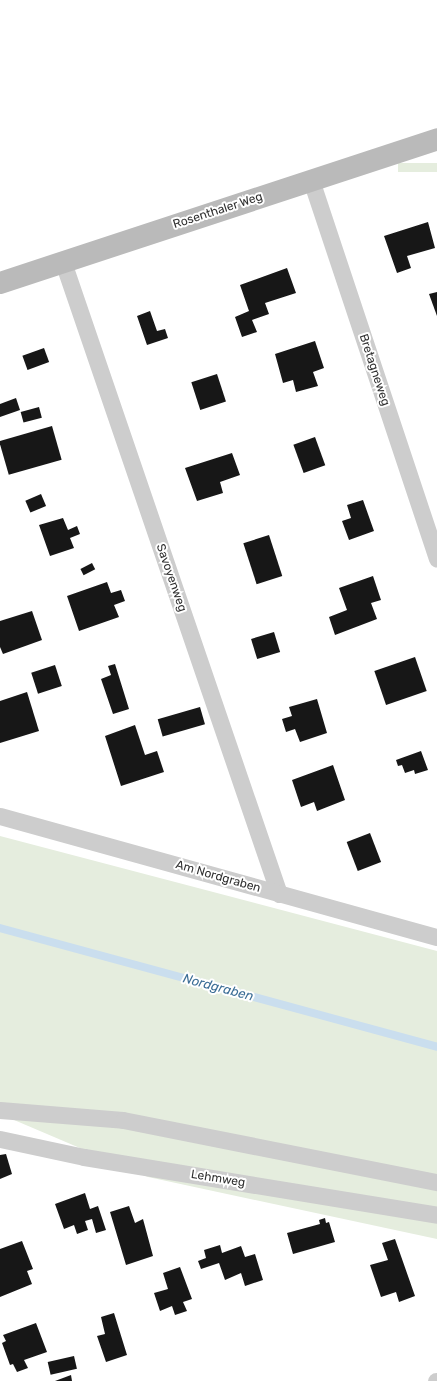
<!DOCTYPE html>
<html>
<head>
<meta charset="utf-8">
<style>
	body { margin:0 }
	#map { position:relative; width:437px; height:1381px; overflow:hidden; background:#fff; font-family:Rubik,sans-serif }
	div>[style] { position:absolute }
	.green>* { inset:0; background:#e5edde; transform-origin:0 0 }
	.stream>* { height:8px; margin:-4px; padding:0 4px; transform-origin:4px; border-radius:4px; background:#cadeee }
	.building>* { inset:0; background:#171717; transform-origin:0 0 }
	.service>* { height:17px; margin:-8.5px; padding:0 8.5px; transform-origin:8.5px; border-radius:8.5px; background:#cdcdcd }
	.secondary>* { height:22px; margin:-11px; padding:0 11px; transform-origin:11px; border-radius:11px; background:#bababa }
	span { translate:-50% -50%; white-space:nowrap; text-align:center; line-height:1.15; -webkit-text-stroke:4px #fff; paint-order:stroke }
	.street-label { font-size:12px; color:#303030 }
	.water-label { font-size:13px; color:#3b6d96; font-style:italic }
</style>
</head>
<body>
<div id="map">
	<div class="green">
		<i style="left:437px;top:163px;width:9px;height:39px;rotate:90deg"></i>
		<i style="clip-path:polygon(0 836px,437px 951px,437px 1239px,148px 1177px,0 1114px)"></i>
	</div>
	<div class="stream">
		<i style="left:0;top:928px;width:453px;rotate:15.2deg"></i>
	</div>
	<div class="building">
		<i style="clip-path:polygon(428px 222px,435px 248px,407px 256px,411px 268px,397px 273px,384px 236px)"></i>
		<i style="clip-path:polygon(287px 268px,296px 293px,265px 303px,269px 314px,252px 320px,257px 332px,242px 337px,235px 317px,249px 311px,240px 285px)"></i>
		<i style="clip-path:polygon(437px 292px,437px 316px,429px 294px)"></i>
		<i style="clip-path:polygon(150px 311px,157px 331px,165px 329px,168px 338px,147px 345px,137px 316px)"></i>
		<i style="clip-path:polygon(315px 341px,324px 368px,313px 372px,318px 386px,296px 392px,293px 380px,283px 383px,275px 354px)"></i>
		<i style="left:44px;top:348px;width:15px;height:23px;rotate:70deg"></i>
		<i style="left:217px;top:374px;width:29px;height:27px;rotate:72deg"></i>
		<i style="clip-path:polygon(16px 398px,20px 410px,0 417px,0 404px)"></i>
		<i style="left:39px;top:407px;width:11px;height:19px;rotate:75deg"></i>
		<i style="left:52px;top:426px;width:35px;height:55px;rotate:74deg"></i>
		<i style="left:315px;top:437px;width:30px;height:23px;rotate:70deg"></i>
		<i style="clip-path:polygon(232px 453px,240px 475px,220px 482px,223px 493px,197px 501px,185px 468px)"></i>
		<i style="left:41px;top:494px;width:13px;height:17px;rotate:67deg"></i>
		<i style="clip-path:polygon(363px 500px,374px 531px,349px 540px,342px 521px,351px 518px,347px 505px)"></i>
		<i style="clip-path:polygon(63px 518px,68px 530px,77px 526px,80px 534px,70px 538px,74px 548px,50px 556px,39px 525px)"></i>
		<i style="left:269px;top:535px;width:43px;height:27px;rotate:72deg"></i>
		<i style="left:92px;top:563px;width:7px;height:13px;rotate:63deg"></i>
		<i style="clip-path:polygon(373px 576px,381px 600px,371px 603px,377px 619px,335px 635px,329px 617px,347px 610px,339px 588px)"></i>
		<i style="clip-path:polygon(107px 582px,111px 593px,121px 590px,125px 601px,114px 605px,119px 617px,79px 631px,67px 596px)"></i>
		<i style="clip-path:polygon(32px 611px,42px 640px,3px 654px,0 647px,0 621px)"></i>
		<i style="left:274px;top:632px;width:21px;height:24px;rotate:73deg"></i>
		<i style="left:415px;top:657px;width:36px;height:43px;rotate:71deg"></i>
		<i style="clip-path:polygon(115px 664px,129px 709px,113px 714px,101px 679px,111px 675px,108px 666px)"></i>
		<i style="left:55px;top:665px;width:22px;height:25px;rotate:72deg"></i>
		<i style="clip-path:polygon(27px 692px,39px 731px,0 743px,0 701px)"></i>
		<i style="clip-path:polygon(317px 699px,327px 733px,300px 742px,295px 729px,286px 732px,282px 719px,292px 716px,289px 707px)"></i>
		<i style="left:200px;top:707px;width:18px;height:44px;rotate:74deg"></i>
		<i style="clip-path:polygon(135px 725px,145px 755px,157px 751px,164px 772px,121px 786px,105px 736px)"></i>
		<i style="clip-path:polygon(421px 751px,428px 770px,415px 774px,414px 770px,405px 773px,402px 765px,398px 766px,396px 760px)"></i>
		<i style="clip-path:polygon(333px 765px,345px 800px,317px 811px,314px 802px,301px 807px,292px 780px)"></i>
		<i style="left:370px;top:833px;width:31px;height:25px;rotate:69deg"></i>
		<i style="clip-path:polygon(6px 1154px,12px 1174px,0 1179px,0 1155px)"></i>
		<i style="clip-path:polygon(85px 1193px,90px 1209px,98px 1206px,106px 1230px,96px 1233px,92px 1219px,85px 1221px,88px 1230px,77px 1234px,74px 1225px,64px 1229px,55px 1204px)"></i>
		<i style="clip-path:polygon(129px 1206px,135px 1223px,143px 1219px,153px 1256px,126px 1265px,110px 1212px)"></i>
		<i style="clip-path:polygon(325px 1218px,326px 1223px,329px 1222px,335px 1242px,293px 1254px,287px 1233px,320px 1224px,319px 1220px)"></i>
		<i style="clip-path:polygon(395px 1239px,415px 1296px,399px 1302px,396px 1292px,381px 1297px,370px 1265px,388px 1260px,382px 1243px)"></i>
		<i style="clip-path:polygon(22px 1241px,33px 1269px,27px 1271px,32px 1284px,0 1297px,0 1249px)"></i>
		<i style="clip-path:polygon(220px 1245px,222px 1253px,241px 1246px,245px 1257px,255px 1254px,263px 1280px,245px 1286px,241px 1273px,225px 1280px,219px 1263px,201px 1269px,198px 1261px,206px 1258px,204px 1250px)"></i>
		<i style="clip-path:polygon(180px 1267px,192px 1299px,183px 1302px,187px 1311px,175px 1315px,172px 1306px,160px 1311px,154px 1293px,168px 1289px,163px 1273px)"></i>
		<i style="clip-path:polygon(114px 1313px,127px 1355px,106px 1362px,97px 1336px,105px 1334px,101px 1317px)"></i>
		<i style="clip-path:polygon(36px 1323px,47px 1352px,24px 1360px,28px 1368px,17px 1372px,13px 1364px,10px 1365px,2px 1343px,6px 1341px,3px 1335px)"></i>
		<i style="left:74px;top:1356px;width:13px;height:27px;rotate:77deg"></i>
		<i style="clip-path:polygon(71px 1375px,72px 1381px,55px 1381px)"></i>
	</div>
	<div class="service">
		<i style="left:311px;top:180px;width:399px;rotate:71.6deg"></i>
		<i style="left:63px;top:262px;width:668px;rotate:71.13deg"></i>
		<i style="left:0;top:816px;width:453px;rotate:15.5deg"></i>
		<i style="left:0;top:1110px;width:123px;rotate:4.6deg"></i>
		<i style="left:123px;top:1120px;width:320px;rotate:11.2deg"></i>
		<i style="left:0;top:1139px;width:86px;rotate:12.1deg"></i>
		<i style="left:84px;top:1157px;width:358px;rotate:9.3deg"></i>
		<i style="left:436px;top:1381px;width:1px"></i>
	</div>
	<div class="secondary">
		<i style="left:0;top:283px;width:460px;rotate:-18.2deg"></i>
	</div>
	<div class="street-label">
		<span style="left:218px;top:211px;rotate:-18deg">Rosenthaler Weg</span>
		<span style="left:374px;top:370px;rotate:72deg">Bretagneweg</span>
		<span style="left:171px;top:578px;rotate:71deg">Savoyenweg</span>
		<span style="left:218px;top:877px;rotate:16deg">Am Nordgraben</span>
		<span style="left:218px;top:1179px;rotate:9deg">Lehmweg</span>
	</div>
	<div class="water-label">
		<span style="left:218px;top:988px;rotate:15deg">Nordgraben</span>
	</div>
</div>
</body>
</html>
